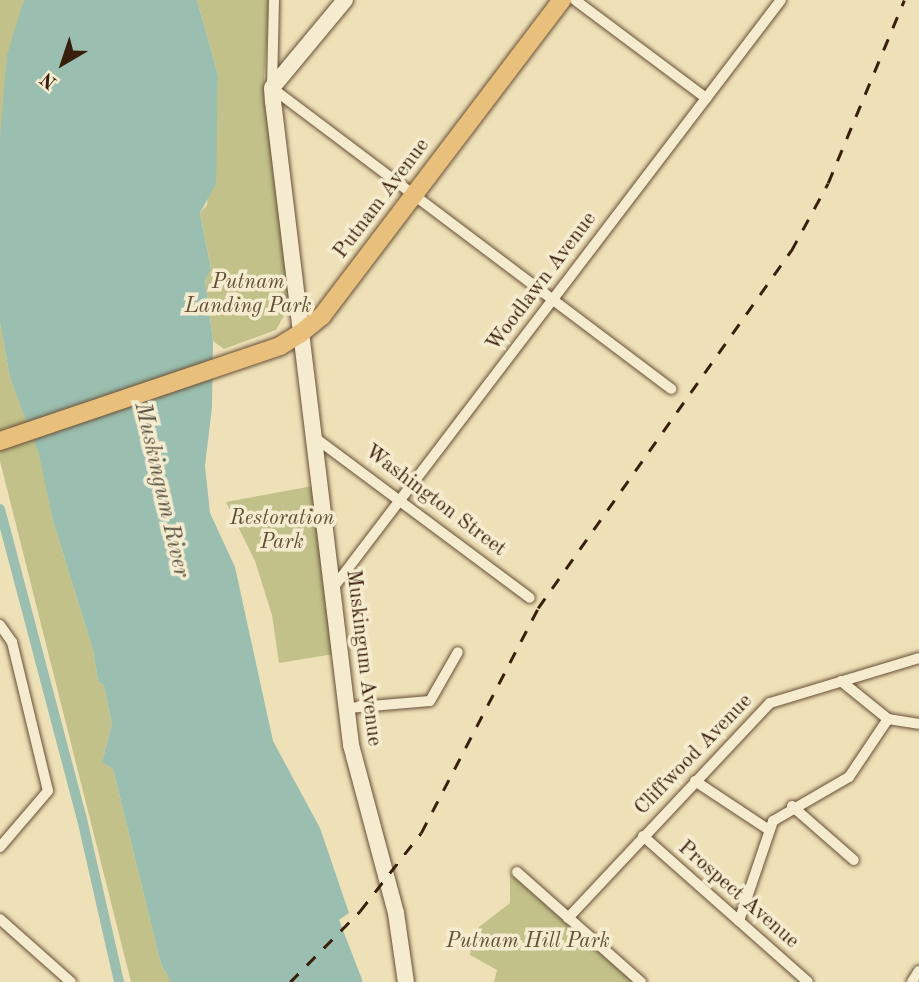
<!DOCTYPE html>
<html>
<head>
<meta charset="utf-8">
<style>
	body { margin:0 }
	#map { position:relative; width:919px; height:982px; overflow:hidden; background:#efe1b7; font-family:"Old Standard TT",serif }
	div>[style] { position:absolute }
	.green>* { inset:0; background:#c1c189 }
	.water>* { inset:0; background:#9abeaf }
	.canal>* { height:10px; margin:-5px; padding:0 5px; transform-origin:5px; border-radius:5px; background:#9abeaf }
	.roads { filter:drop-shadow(0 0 2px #674f37) drop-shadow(0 0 2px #674f37) }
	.street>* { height:10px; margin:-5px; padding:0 5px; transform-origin:5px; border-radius:5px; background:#f5ecd0 }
	.secondary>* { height:16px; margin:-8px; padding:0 8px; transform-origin:8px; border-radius:8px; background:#f5ecd0 }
	.primary>* { height:18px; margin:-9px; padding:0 9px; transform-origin:9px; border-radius:9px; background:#e8c07c }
	.rail>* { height:2.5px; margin-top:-1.25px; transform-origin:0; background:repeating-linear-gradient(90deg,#3a1e0c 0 12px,transparent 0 24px) }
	span { translate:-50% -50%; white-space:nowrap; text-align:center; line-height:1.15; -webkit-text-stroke:7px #f5ecd0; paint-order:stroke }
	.street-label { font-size:21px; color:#3a1e0c }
	.park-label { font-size:21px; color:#624f32; font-style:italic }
	.water-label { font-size:23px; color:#574e3d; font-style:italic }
	.north { position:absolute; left:28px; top:28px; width:70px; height:70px; -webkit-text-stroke:5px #f5ecd0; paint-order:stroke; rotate:219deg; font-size:19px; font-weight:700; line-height:28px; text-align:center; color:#3a1e0c }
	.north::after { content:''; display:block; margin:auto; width:24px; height:32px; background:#3a1e0c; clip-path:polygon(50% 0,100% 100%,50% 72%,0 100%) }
</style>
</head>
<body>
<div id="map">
	<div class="green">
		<i style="clip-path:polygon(0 0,24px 0,0 137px)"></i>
		<i style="clip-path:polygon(197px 0,270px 0,264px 78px,292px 310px,287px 310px,276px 330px,224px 349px,213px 341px,205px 279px,211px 268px,200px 213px,207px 205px,218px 75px)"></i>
		<i style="clip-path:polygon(0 322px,10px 378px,40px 455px,53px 521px,93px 650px,98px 681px,104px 686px,112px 724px,102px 762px,113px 769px,161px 964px,171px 982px,131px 982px,0 461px)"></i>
		<i style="clip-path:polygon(313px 486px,334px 654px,279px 663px,272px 615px,255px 561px,226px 502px)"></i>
		<i style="clip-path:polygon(510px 874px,633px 982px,494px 982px,497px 970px,470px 955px,472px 943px,479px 927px,510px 903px)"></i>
	</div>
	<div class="water">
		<i style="clip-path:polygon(24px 0,197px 0,218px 75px,216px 184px,200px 213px,211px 269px,205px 280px,213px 341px,212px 407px,205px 466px,210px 513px,235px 567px,273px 741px,320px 828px,349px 913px,339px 920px,363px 982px,171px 982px,161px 964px,113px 769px,102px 762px,112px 724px,104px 686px,98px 681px,93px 650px,53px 521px,39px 454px,10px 378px,0 322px,0 137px,7px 55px)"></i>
	</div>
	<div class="canal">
		<i style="left:0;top:509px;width:321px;rotate:75.2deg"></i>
		<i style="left:82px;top:819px;width:167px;rotate:77.2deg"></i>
	</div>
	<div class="roads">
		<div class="street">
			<i style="left:274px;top:0;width:88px;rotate:91.3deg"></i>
			<i style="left:272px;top:88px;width:500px;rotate:37deg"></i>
			<i style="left:575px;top:0;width:164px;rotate:36.8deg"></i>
			<i style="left:314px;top:437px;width:269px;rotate:36.7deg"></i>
			<i style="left:333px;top:588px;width:739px;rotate:-52.7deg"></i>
			<i style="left:0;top:625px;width:21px;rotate:55deg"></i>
			<i style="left:12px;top:642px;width:153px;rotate:76.4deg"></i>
			<i style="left:48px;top:791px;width:74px;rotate:130.6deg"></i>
			<i style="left:841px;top:681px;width:60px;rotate:39deg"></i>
			<i style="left:888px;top:719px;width:31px;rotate:9deg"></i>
			<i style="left:348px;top:708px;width:82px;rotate:-4.9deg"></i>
			<i style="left:430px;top:701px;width:56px;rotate:-60.3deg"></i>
			<i style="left:695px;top:781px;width:89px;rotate:33.5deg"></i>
			<i style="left:792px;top:806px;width:82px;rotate:41.1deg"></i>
			<i style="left:643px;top:836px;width:220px;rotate:41.5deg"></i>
			<i style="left:517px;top:872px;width:166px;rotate:41.6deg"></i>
			<i style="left:568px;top:918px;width:295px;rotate:-46.8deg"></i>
			<i style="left:770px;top:703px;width:156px;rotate:-16.8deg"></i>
			<i style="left:0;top:919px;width:95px;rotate:41.6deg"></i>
			<i style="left:739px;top:921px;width:106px;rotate:-71.2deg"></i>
			<i style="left:773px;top:821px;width:88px;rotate:-30.1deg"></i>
			<i style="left:849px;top:777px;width:70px;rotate:-56.1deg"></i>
			<i style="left:912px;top:982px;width:13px;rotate:-58deg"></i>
		</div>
		<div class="secondary">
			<i style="left:345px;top:0;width:114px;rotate:129.7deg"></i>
			<i style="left:272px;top:88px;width:13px;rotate:86deg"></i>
			<i style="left:273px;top:101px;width:649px;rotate:83.09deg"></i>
			<i style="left:351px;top:745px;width:174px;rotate:75deg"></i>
			<i style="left:396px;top:913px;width:70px;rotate:81.8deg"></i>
		</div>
		<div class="primary">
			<i style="left:0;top:441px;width:296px;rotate:-18.7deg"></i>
			<i style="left:280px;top:346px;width:25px;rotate:-32deg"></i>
			<i style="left:301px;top:333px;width:27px;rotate:-39deg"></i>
			<i style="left:322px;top:316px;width:397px;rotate:-52.8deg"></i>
		</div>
	</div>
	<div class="rail">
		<i style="left:290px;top:982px;width:100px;rotate:-45.4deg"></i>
		<i style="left:360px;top:911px;width:99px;rotate:-52deg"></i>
		<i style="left:421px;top:833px;width:254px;rotate:-62.5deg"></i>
		<i style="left:538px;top:608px;width:438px;rotate:-54.7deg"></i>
		<i style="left:791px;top:251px;width:77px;rotate:-61.4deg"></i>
		<i style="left:828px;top:183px;width:198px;rotate:-67.4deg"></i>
	</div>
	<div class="street-label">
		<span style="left:382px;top:199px;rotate:-53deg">Putnam Avenue</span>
		<span style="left:542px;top:282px;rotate:-53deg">Woodlawn Avenue</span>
		<span style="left:435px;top:501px;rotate:37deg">Washington Street</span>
		<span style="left:363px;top:658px;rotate:83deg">Muskingum Avenue</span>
		<span style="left:694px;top:755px;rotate:-46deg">Cliffwood Avenue</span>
		<span style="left:738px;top:895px;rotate:41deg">Prospect Avenue</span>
	</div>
	<div class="park-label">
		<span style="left:248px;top:295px">Putnam<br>Landing Park</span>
		<span style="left:282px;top:531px">Restoration<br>Park</span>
		<span style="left:528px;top:942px">Putnam Hill Park</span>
	</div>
	<div class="water-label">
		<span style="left:161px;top:490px;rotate:77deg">Muskingum River</span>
	</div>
	<div class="north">N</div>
</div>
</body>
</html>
